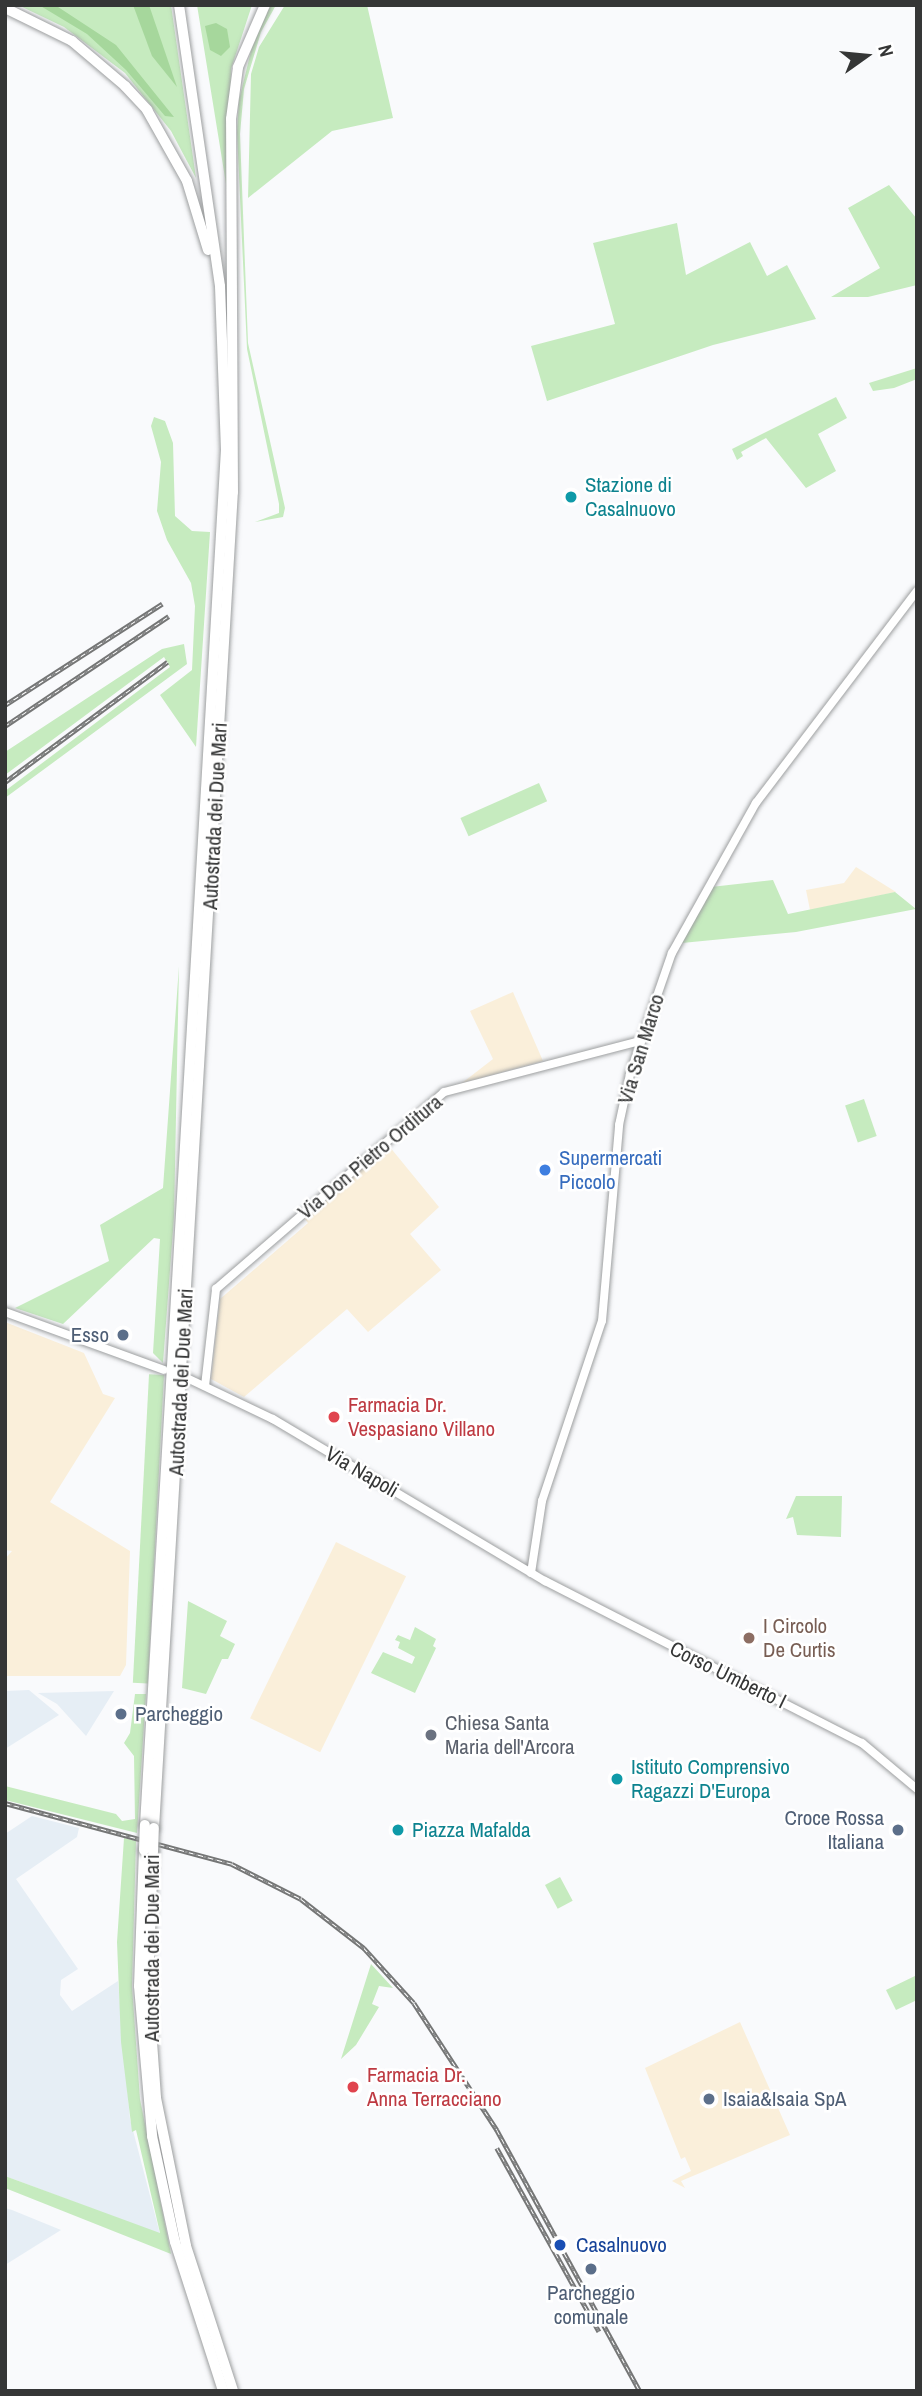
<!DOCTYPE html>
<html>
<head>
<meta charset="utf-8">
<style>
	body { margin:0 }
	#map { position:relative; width:922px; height:2396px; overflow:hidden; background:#f9fafc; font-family:"Archivo Narrow",sans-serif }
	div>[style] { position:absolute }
	.built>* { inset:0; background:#e6eef5 }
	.industrial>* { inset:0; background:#faefda; transform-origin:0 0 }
	.green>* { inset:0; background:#c6ebbf; transform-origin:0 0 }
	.forest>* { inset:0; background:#a6d79c }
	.roads { filter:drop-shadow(0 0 2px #9d9fa0) drop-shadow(0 0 2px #9d9fa0) }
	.secondary>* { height:8px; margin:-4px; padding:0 4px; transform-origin:4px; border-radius:4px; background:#fff }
	.highway>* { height:10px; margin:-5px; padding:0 5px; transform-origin:5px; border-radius:5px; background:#fff }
	.rail>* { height:4.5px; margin-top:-2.25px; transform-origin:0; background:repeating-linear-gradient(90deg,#fff 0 5px,#757676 0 10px); box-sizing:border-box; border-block:2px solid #757676 }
	.bridges { filter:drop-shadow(0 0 2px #9d9fa0) drop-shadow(0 0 2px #9d9fa0) }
	.highway-bridge>* { height:10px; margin:-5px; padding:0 5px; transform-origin:5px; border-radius:5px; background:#fff }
	.dots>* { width:19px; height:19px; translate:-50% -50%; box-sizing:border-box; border:4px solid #fff; border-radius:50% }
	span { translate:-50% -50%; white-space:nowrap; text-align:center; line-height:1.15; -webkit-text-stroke:5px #fff; paint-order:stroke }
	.culture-label { font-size:21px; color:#0d838f }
	.left { translate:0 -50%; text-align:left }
	.street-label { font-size:21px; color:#353636 }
	.shop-label { font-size:21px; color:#366cbe }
	.service-label { font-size:21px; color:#4e5e75 }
	.right { translate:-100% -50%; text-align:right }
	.health-label { font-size:21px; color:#be3a42 }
	.education-label { font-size:21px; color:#785e54 }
	.worship-label { font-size:21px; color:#5b616d }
	.transit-label { font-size:21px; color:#164399 }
	.frame { position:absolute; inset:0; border:7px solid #353636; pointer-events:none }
	.north { position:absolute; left:831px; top:21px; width:70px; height:70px; -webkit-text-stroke:5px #fff; paint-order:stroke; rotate:75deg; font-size:19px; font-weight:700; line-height:28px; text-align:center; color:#353636 }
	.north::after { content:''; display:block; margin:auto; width:24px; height:32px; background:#353636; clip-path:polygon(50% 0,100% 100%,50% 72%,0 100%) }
</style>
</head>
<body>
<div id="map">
	<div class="built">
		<i style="clip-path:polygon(29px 1690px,59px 1715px,5px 1749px,5px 1691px)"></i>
		<i style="clip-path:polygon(114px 1691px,86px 1736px,57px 1704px,38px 1693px)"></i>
		<i style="clip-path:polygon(32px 1816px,79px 1828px,77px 1837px,16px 1879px,78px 1969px,61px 1980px,60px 1995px,72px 2011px,118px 1981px,130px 2119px,160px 2234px,5px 2176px,5px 1834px)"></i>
		<i style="clip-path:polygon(5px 2208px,12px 2210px,61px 2230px,5px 2265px)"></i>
	</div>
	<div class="industrial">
		<i style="clip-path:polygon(856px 867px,896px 892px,810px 910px,806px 890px,844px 883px)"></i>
		<i style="clip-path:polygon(513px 992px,543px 1061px,462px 1083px,493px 1059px,470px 1011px)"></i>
		<i style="clip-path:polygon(389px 1146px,439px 1207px,410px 1234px,441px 1270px,368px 1332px,347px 1309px,244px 1397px,211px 1379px,220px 1299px,308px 1223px,303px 1217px)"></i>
		<i style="clip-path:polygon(5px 1322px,84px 1353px,103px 1394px,115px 1398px,50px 1502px,130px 1551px,126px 1665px,120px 1676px,5px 1676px,5px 1559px,12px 1551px,5px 1550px)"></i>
		<i style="left:336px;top:1542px;width:78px;height:196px;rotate:26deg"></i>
		<i style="clip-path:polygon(740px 2022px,790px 2135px,681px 2181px,685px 2188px,672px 2181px,691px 2171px,685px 2157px,681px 2159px,645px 2068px)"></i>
	</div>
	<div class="green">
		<i style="clip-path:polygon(18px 5px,171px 5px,196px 178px,171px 131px,125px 73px,64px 27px)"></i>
		<i style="clip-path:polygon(197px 5px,252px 5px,231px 69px,227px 190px)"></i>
		<i style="clip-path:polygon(271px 5px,276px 5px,261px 32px,244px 89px,240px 134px,248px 343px,285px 508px,283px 517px,255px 522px,279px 513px,279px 504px,247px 349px,237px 132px,239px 100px,254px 39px)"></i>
		<i style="clip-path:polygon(285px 5px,367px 5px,393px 118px,332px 131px,248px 198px,251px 74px,259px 47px)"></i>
		<i style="clip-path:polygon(889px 185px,917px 219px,917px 285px,868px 297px,831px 297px,880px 268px,848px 208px)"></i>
		<i style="clip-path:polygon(677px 223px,686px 275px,750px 242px,767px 276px,787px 265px,816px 319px,713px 345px,547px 401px,531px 346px,615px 324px,593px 243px)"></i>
		<i style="clip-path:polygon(917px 368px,917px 379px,894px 388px,873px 391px,869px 383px)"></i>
		<i style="clip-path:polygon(836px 397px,847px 418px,818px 434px,836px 471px,806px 488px,766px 438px,741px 452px,743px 456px,737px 460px,732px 449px)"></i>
		<i style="clip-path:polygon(154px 417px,165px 421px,173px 443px,175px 516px,192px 531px,210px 532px,196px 747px,160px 695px,192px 670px,195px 606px,191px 583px,167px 540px,157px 511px,161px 462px,151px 426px)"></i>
		<i style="clip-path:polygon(184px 644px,187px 664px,5px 798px,5px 791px,170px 667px,164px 657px,5px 775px,5px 752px,162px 649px)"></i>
		<i style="left:539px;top:783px;width:20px;height:86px;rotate:66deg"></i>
		<i style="clip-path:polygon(773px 880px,788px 914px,895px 892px,916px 909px,796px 932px,682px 943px,711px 887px)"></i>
		<i style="clip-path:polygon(179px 966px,174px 1217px,163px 1363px,153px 1353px,160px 1239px,154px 1238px,63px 1324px,15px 1308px,109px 1261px,100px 1225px,163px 1188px)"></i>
		<i style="left:864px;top:1099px;width:39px;height:20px;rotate:71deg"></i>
		<i style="left:164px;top:1375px;width:309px;height:15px;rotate:93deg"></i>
		<i style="clip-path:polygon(796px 1496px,842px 1496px,841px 1537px,797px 1535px,793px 1517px,786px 1519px)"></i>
		<i style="clip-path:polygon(188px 1601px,227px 1621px,220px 1636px,235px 1644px,228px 1659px,222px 1659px,206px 1694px,182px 1688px)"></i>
		<i style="clip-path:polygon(415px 1627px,436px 1639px,433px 1646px,436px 1648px,415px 1693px,371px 1673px,383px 1652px,412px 1664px,415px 1657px,398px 1648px,400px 1642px,395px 1640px,398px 1635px,410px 1640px)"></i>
		<i style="clip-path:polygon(135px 1694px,146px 1694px,137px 1833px,5px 1800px,5px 1786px,116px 1814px,122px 1821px,135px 1819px,134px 1756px,124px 1743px,130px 1733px)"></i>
		<i style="clip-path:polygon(124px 1838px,136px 1841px,132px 1986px,140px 2099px,171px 2254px,5px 2188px,5px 2176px,160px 2233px,136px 2130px,132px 2132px,121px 2042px,117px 1942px)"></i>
		<i style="left:560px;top:1877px;width:27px;height:17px;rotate:62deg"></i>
		<i style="clip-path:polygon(371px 1964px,393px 1988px,379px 1986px,372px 2004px,379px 2007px,356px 2045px,341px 2059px)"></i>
		<i style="clip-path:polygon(917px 1975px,917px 2000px,896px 2010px,886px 1990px)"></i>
	</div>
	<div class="forest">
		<i style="clip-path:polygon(39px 5px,55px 5px,116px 45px,174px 117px,165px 116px,126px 70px,87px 34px)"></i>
		<i style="clip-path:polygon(133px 5px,149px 5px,177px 87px,152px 56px)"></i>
		<i style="clip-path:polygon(216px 23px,227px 29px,230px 47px,221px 56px,210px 50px,205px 26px)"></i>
	</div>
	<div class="roads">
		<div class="secondary">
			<i style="left:5px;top:1312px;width:169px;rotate:20deg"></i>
			<i style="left:189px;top:1379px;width:93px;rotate:25.5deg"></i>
			<i style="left:273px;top:1419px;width:317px;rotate:30.8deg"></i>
			<i style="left:545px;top:1581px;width:356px;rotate:27.1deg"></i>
			<i style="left:862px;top:1743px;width:72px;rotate:39.9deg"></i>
			<i style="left:205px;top:1386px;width:98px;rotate:-83.5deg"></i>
			<i style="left:216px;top:1289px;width:301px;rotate:-40.8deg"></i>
			<i style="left:444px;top:1092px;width:203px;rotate:-14.6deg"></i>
			<i style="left:531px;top:1573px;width:73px;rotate:-81.3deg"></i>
			<i style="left:542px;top:1501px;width:190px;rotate:-71.6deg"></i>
			<i style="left:602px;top:1321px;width:197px;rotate:-85deg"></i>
			<i style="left:619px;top:1125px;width:52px;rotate:-77.8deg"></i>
			<i style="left:630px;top:1074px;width:128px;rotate:-70.9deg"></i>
			<i style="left:672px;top:953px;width:172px;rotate:-60.8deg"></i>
			<i style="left:756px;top:803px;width:266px;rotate:-52.8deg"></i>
		</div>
		<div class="highway">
			<i style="left:5px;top:8px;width:75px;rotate:26.2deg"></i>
			<i style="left:72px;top:41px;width:70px;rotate:40.3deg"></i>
			<i style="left:125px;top:86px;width:33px;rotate:47deg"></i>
			<i style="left:147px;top:110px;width:81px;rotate:60.6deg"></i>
			<i style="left:187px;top:181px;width:72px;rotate:73.1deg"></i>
			<i style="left:145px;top:1825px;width:1377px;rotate:-86.63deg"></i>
			<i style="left:226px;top:450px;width:164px;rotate:-92.1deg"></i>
			<i style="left:220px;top:286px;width:284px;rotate:-98.3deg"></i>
			<i style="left:154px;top:1828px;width:1338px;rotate:-86.62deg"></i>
			<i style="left:233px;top:492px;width:373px;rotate:-90.3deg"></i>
			<i style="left:231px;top:119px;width:52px;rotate:-82.3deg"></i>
			<i style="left:238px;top:67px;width:68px;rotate:-66.5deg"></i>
			<i style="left:144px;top:1850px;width:136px;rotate:92.1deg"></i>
			<i style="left:139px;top:1986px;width:151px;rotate:85deg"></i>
			<i style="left:152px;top:2136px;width:108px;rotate:77.8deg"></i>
			<i style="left:175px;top:2242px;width:157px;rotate:72.1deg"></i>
			<i style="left:153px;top:1852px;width:134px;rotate:92.1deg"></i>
			<i style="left:148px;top:1986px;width:112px;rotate:85.9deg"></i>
			<i style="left:156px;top:2098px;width:151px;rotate:78.5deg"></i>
			<i style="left:186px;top:2246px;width:152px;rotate:72deg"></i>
		</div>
	</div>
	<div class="rail">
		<i style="left:5px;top:705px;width:187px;rotate:-32.8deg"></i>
		<i style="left:5px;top:726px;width:197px;rotate:-33.9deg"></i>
		<i style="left:5px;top:782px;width:202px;rotate:-36.5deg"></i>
		<i style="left:5px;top:1803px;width:235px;rotate:15deg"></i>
		<i style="left:232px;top:1864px;width:77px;rotate:26.9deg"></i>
		<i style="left:301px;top:1899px;width:80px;rotate:37.9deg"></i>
		<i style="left:364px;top:1948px;width:74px;rotate:47.7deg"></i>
		<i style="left:414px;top:2003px;width:152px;rotate:56.8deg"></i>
		<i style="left:497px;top:2130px;width:298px;rotate:61.3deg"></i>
		<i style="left:497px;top:2148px;width:210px;rotate:60.9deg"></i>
	</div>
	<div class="bridges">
		<div class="highway-bridge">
			<i style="left:144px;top:1850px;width:25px;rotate:-88deg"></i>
			<i style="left:153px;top:1852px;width:24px;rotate:-88deg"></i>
		</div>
	</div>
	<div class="dots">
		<i style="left:571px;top:497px;background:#0f9aa8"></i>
		<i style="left:545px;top:1170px;background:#3f7fe0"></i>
		<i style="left:123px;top:1335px;background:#5c6f8a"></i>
		<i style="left:334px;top:1417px;background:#e0444e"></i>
		<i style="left:749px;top:1638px;background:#8d6e63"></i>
		<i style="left:121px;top:1714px;background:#5c6f8a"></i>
		<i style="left:431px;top:1735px;background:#6b7280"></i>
		<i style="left:617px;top:1779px;background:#0f9aa8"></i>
		<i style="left:398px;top:1830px;background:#0f9aa8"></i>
		<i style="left:898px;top:1830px;background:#5c6f8a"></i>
		<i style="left:353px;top:2087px;background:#e0444e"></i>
		<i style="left:709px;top:2099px;background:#5c6f8a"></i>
		<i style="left:560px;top:2245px;background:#1a4fb4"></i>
		<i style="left:591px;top:2269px;background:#5c6f8a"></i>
	</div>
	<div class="culture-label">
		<span class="left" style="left:585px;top:497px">Stazione di<br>Casalnuovo</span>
		<span class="left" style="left:631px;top:1779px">Istituto Comprensivo<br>Ragazzi D'Europa</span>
		<span class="left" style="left:412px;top:1830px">Piazza Mafalda</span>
	</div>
	<div class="street-label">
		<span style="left:215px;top:816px;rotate:-87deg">Autostrada dei Due Mari</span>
		<span style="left:641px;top:1049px;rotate:-73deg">Via San Marco</span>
		<span style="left:370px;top:1157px;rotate:-40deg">Via Don Pietro Orditura</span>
		<span style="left:181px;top:1382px;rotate:-87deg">Autostrada dei Due Mari</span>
		<span style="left:362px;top:1472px;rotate:30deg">Via Napoli</span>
		<span style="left:728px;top:1675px;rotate:26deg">Corso Umberto I</span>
		<span style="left:152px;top:1948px;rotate:-90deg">Autostrada dei Due Mari</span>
	</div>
	<div class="shop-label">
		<span class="left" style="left:559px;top:1170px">Supermercati<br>Piccolo</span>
	</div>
	<div class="service-label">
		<span class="right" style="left:109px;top:1335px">Esso</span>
		<span class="left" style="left:135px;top:1714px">Parcheggio</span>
		<span class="right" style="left:884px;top:1830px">Croce Rossa<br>Italiana</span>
		<span class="left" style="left:723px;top:2099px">Isaia&amp;Isaia SpA</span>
		<span style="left:591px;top:2305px">Parcheggio<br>comunale</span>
	</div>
	<div class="health-label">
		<span class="left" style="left:348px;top:1417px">Farmacia Dr.<br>Vespasiano Villano</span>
		<span class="left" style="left:367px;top:2087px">Farmacia Dr.<br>Anna Terracciano</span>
	</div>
	<div class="education-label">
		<span class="left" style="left:763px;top:1638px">I Circolo<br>De Curtis</span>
	</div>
	<div class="worship-label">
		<span class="left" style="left:445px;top:1735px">Chiesa Santa<br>Maria dell'Arcora</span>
	</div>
	<div class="transit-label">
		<span class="left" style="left:576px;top:2245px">Casalnuovo</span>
	</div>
	<div class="frame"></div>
	<div class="north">N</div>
</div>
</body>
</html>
